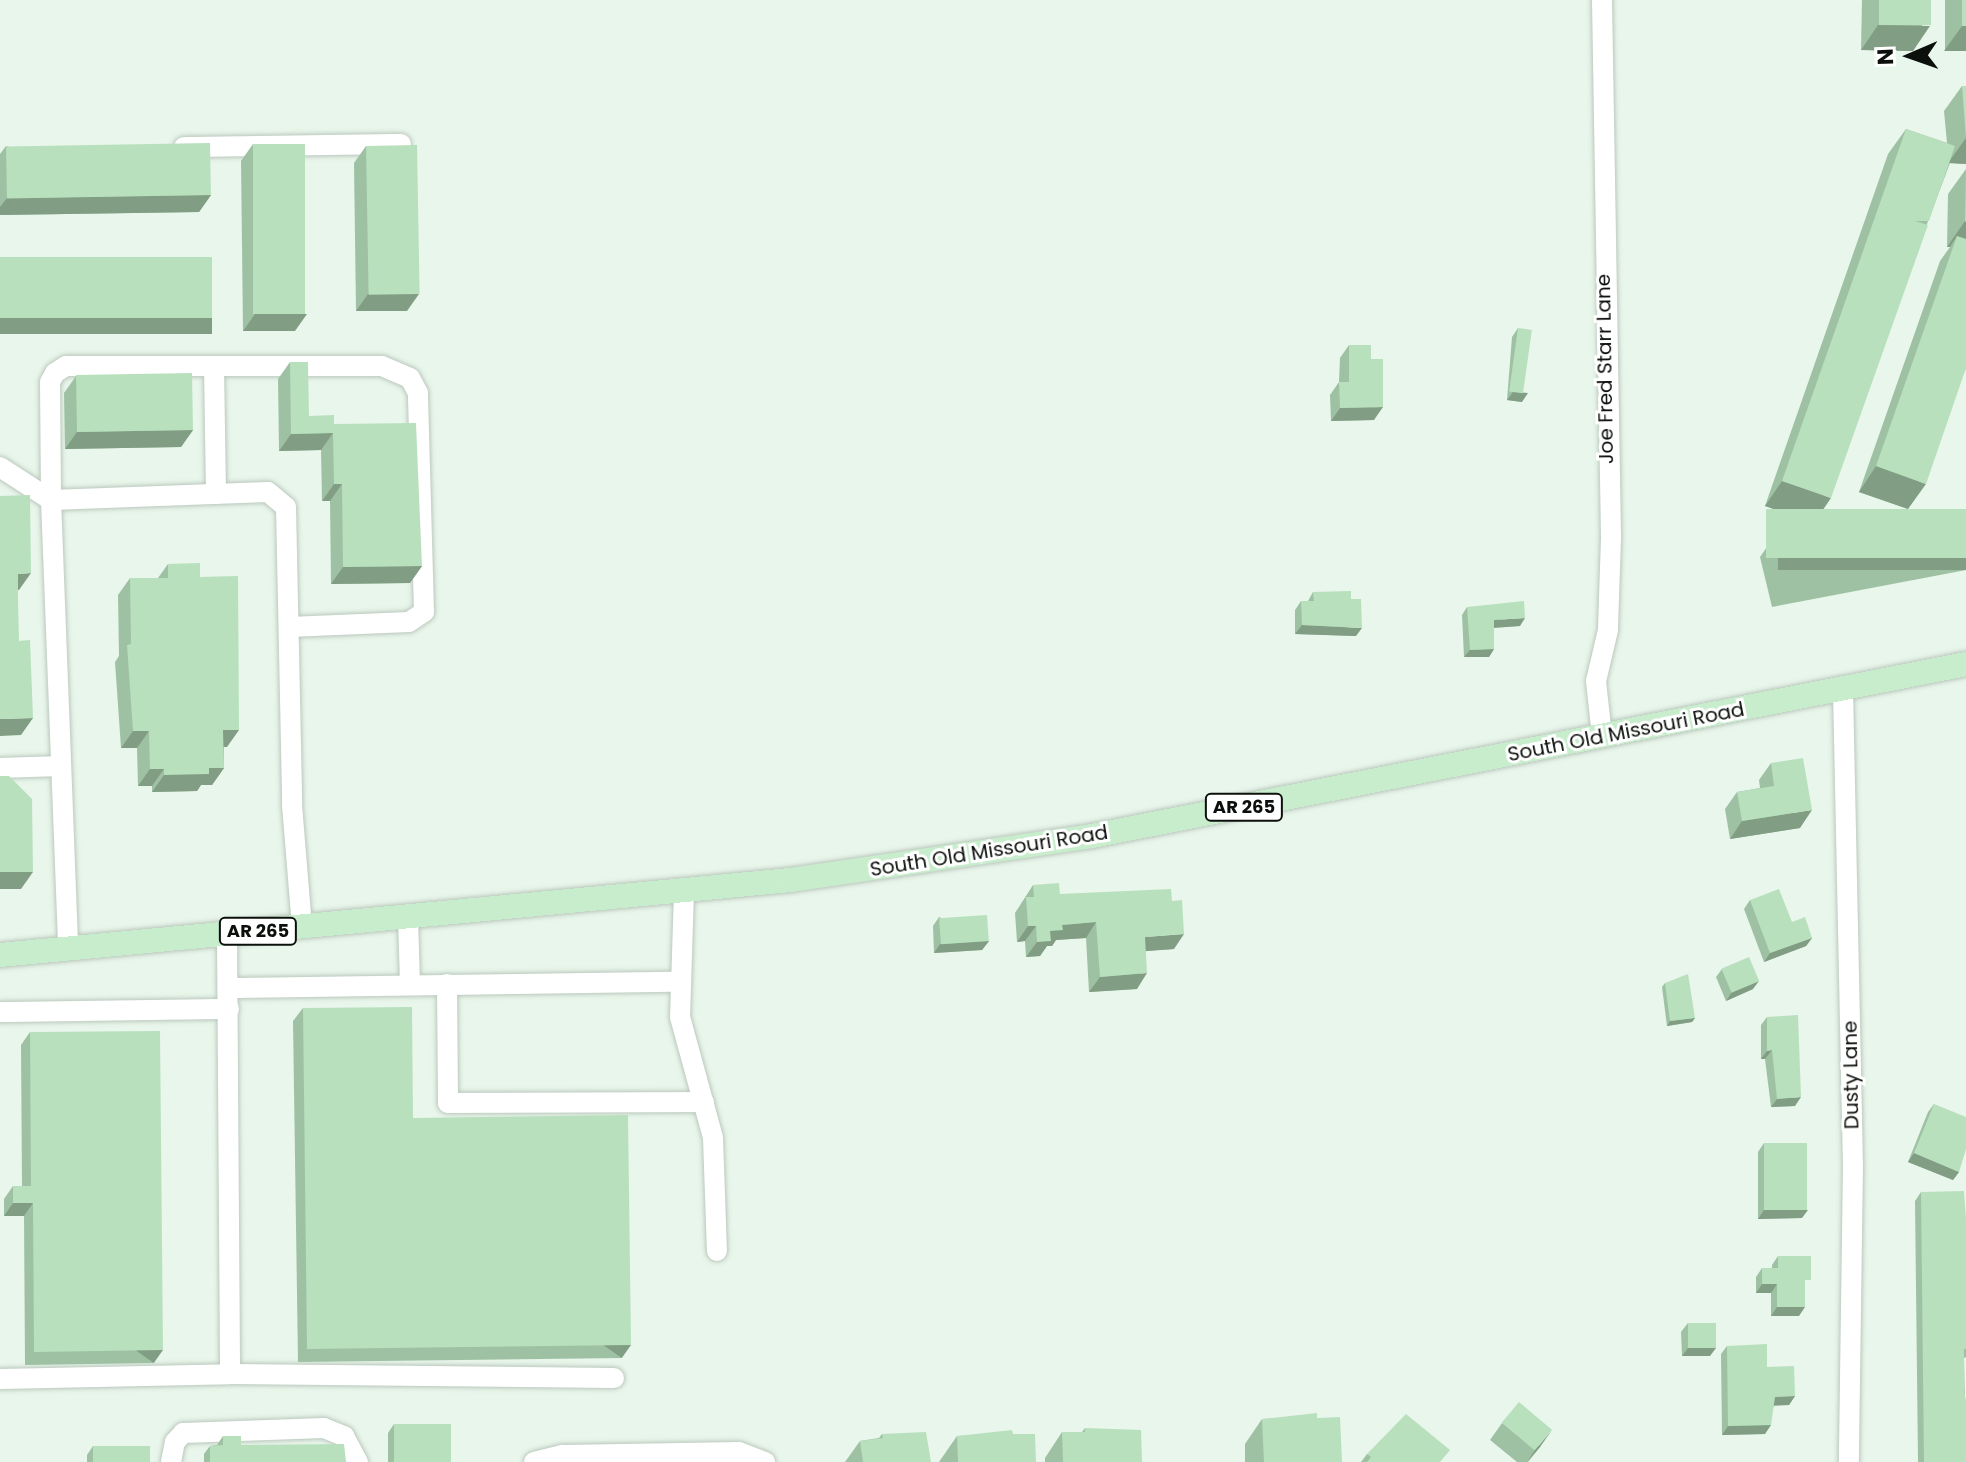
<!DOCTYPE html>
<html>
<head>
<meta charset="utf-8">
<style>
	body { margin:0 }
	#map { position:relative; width:1966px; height:1462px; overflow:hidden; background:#e9f6eb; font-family:Poppins,sans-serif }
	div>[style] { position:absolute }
	.roads { filter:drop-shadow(0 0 2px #bbc8bd) drop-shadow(0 0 2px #bbc8bd) }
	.minor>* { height:20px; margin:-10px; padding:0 10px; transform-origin:10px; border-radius:10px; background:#fff }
	.major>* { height:24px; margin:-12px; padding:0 12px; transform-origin:12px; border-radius:12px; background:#c8edcd }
	.wall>* { inset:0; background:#9ec1a3; transform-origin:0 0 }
	.shaded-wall>* { inset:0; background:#819d84; transform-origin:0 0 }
	.building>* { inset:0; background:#b8e0bd; transform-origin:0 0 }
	span { translate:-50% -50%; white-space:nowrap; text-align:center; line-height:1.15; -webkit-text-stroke:6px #fff; paint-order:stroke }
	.shield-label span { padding:2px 6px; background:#fff; border:2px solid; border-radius:6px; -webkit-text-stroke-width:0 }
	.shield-label { font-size:18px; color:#0c100c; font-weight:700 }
	.street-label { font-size:20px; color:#0c100c }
	.north { position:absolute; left:1870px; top:16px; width:80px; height:80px; -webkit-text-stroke:6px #fff; paint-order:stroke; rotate:268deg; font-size:22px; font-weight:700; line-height:32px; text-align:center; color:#0c100c }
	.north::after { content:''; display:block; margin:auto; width:28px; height:36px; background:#0c100c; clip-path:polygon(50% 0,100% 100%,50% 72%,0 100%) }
</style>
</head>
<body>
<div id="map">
	<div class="roads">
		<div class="minor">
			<i style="left:1602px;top:0;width:538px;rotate:89.04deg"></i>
			<i style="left:1611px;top:538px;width:92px;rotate:91.9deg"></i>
			<i style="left:1608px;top:630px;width:52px;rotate:103.2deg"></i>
			<i style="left:1596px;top:681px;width:55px;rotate:83.8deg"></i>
			<i style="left:184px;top:147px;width:217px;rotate:-0.8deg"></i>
			<i style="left:214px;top:366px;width:128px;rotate:89.1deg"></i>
			<i style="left:0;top:467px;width:61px;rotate:32.9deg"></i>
			<i style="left:51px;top:500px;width:449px;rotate:87.8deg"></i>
			<i style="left:289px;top:627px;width:120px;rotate:-2.4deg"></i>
			<i style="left:409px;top:622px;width:18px;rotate:-34deg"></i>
			<i style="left:424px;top:612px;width:219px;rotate:-91.6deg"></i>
			<i style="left:418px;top:393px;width:17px;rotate:-118deg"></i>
			<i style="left:410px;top:378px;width:30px;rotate:-157deg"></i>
			<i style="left:382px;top:366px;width:316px;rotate:180deg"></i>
			<i style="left:66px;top:366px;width:13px;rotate:148deg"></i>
			<i style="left:55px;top:373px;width:10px;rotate:119deg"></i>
			<i style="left:50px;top:382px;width:118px;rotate:89.5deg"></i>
			<i style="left:51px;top:500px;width:217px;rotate:-2.1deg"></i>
			<i style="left:268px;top:492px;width:23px;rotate:40deg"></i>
			<i style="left:286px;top:507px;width:298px;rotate:88.8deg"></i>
			<i style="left:292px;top:805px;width:122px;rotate:85.3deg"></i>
			<i style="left:1843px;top:689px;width:475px;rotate:88.8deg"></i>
			<i style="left:1853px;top:1164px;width:298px;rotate:90.8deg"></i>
			<i style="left:0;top:768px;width:60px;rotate:-1.9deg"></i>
			<i style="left:684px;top:891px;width:126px;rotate:91.8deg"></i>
			<i style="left:680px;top:1017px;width:125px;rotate:74.7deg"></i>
			<i style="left:713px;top:1138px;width:113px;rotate:88deg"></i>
			<i style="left:408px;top:917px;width:67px;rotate:88.3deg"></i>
			<i style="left:227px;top:934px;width:440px;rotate:89.6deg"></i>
			<i style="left:447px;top:984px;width:119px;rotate:89.5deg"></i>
			<i style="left:448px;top:1103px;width:256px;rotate:-0.2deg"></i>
			<i style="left:229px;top:988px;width:452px;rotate:-0.8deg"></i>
			<i style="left:0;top:1012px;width:229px;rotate:-0.8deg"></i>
			<i style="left:0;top:1379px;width:230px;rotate:-1.2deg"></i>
			<i style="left:230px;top:1374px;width:384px;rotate:0.6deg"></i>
			<i style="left:171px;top:1462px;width:20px;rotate:-79deg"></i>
			<i style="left:175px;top:1442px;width:12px;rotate:-48deg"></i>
			<i style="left:183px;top:1433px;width:141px;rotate:-2deg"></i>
			<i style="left:324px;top:1428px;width:22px;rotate:22deg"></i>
			<i style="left:344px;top:1436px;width:30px;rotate:62deg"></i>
			<i style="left:534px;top:1462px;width:30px;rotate:-14deg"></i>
			<i style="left:563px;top:1455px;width:176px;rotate:-1deg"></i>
			<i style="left:739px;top:1452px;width:28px;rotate:21deg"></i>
		</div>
		<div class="major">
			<i style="left:0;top:955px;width:795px;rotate:-5.42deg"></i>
			<i style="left:791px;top:880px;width:304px;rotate:-8.3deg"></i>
			<i style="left:1092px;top:836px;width:891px;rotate:-11.13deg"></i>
		</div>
	</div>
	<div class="wall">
		<i style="clip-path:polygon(1862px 0,1931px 0,1913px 51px,1861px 50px)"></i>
		<i style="left:1945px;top:0;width:21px;height:51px"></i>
		<i style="clip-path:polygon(1962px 86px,1966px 86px,1966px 164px,1950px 163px,1814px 523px,1765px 506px,1888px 154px,1906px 129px,1947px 143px,1944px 111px)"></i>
		<i style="clip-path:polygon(253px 144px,295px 331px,243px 331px,241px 161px)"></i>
		<i style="clip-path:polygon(6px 146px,211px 195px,199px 212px,0 215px,0 154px)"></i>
		<i style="clip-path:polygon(366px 146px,407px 311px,356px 311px,354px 163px)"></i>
		<i style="clip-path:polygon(1966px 169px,1966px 368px,1908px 509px,1859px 492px,1940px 261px,1950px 247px,1947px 247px,1948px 194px)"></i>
		<i style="clip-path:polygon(1518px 328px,1522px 402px,1507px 400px,1512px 337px)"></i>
		<i style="clip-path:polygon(1349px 345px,1371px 359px,1374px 420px,1331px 421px,1330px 395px,1339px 382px,1340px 358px)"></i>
		<i style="clip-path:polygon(290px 362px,309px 416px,334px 424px,422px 566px,410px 583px,331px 584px,330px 501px,322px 501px,321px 450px,279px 451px,278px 379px)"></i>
		<i style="clip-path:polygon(76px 376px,193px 430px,181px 447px,65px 449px,64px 393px)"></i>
		<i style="clip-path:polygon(1966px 509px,1966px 570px,1772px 607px,1760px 557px,1769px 544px)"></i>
		<i style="clip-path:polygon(168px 564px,200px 577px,227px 747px,224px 747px,224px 768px,212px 785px,201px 785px,197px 791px,152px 792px,152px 786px,138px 786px,137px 748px,121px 748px,115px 662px,119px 656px,118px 595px,130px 578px,158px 578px)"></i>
		<i style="clip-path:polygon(1313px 592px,1356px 636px,1295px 634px,1295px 610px,1301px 601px,1308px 601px)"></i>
		<i style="clip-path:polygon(1467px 607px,1520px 626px,1494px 628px,1494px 649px,1489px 657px,1464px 657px,1462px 615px)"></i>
		<i style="clip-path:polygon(1771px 763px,1800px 828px,1730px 839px,1725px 809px,1737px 792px,1760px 788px,1759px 780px)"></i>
		<i style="clip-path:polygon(1033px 885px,1060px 894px,1174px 949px,1146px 951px,1137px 989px,1089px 992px,1086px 938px,1056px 940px,1052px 946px,1047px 946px,1040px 956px,1026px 957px,1025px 941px,1017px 942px,1015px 913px)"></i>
		<i style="clip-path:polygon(1750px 900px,1792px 922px,1812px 938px,1806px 946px,1764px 962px,1744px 909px)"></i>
		<i style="clip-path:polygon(939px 917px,989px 941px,982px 950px,934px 953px,933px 926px)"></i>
		<i style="clip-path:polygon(1722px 969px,1753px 989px,1726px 1001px,1716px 977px)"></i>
		<i style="clip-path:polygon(1665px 983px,1695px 1018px,1692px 1022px,1667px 1026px,1662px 987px)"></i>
		<i style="clip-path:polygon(303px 1008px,413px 1118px,622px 1358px,298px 1362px,293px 1021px)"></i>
		<i style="clip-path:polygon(1767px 1017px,1795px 1106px,1771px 1107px,1765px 1059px,1761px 1059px,1761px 1025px)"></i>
		<i style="clip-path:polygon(30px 1032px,154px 1363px,25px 1365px,24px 1216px,4px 1216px,4px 1199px,13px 1186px,22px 1186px,21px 1045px)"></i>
		<i style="clip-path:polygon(1934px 1104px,1959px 1172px,1953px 1180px,1908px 1162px,1928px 1112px)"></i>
		<i style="clip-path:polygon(1764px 1143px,1802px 1218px,1758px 1219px,1758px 1152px)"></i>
		<i style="clip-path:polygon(1921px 1192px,1966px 1219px,1966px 1357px,1964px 1358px,1966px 1462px,1918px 1462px,1915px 1201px)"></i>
		<i style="clip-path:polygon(1778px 1256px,1805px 1288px,1799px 1316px,1771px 1316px,1771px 1293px,1756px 1293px,1756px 1277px,1762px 1268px,1772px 1268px,1772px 1265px)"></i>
		<i style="clip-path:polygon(1688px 1323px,1710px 1356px,1682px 1356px,1681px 1332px)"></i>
		<i style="clip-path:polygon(1727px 1346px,1767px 1367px,1795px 1396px,1789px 1405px,1774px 1405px,1765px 1434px,1722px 1435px,1721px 1354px)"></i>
		<i style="clip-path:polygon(1317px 1418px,1342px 1462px,1245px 1462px,1245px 1444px,1262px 1419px)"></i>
		<i style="clip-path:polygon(1502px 1423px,1540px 1447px,1528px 1462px,1517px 1462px,1490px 1440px)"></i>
		<i style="clip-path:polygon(394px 1424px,451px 1462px,388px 1462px,388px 1433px)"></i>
		<i style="clip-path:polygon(1085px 1428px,1142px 1462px,1045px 1462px,1045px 1458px,1062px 1432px,1082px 1432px)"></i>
		<i style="clip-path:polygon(882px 1434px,931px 1462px,845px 1462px,860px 1441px,879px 1438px)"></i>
		<i style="clip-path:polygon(1013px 1434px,1036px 1462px,939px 1462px,957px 1436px)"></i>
		<i style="clip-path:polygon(223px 1436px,241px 1445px,346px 1462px,204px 1462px,204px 1454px,210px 1446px,217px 1445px)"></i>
		<i style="clip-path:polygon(93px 1446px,149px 1462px,87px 1462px,87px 1455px)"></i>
		<i style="clip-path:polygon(1367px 1454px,1440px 1462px,1361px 1462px)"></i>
	</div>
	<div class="shaded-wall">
		<i style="clip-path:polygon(1878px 25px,1930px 26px,1913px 51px,1861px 50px)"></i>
		<i style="clip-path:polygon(1962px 26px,1966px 26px,1966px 51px,1944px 51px)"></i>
		<i style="clip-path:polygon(1966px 138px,1966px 164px,1948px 163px)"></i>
		<i style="clip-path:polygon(211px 195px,199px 212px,0 215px,0 207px,7px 198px)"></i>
		<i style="clip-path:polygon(1965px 221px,1966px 222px,1966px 247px,1957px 236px,1950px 247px,1947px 247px)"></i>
		<i style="clip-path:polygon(368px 294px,419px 294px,407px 311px,356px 311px)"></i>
		<i style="clip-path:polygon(255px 314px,307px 314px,295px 331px,243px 331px)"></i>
		<i style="left:0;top:318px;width:212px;height:16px"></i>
		<i style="clip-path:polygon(1513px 392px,1528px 393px,1522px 402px,1507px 400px)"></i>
		<i style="clip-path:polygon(1383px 407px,1374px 420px,1331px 421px,1340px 408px)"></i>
		<i style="clip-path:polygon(193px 430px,181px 447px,65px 449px,77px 432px)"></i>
		<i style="clip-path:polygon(333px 433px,321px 450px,279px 451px,291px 434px)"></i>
		<i style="clip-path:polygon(1876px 466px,1926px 484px,1908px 509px,1859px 492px)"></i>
		<i style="clip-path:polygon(1782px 481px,1831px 498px,1814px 523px,1765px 506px)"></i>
		<i style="clip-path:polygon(334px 484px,342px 484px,330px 501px,322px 501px)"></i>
		<i style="left:1966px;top:558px;width:12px;height:188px;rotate:90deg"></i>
		<i style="clip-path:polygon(422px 566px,410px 583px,331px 584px,343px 567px)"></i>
		<i style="clip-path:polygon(31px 573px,19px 590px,6px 591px,18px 574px)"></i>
		<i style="clip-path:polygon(1525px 618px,1520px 626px,1489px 628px,1494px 620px)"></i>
		<i style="clip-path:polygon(1302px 625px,1362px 628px,1356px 636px,1295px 634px)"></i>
		<i style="clip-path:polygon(1494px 649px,1489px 657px,1464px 657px,1470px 650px)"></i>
		<i style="clip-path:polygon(33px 718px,21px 735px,0 736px,0 719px)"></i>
		<i style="clip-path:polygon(223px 730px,239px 730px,227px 747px,211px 747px)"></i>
		<i style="clip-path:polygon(133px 731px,149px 731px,137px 748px,121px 748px)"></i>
		<i style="clip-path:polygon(209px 768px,224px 768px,212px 785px,201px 785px,197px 791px,152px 792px,164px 775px)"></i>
		<i style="clip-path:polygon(150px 769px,164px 769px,152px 786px,138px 786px)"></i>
		<i style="clip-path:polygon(1812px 810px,1800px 828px,1730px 839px,1742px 821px)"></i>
		<i style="clip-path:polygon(0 872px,33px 872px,21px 889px,0 889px)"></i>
		<i style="clip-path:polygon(1096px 922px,1086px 938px,1056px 940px,1052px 946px,1047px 946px,1040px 956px,1026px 957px,1037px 942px,1050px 931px,1062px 925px)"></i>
		<i style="clip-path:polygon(1028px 926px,1036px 926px,1025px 941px,1017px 942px)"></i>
		<i style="clip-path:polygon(1184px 934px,1174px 949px,1134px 952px,1145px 937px)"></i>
		<i style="clip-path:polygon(1812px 938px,1806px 946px,1764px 962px,1770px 953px)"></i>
		<i style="clip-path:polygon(989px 941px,982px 950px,934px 953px,940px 944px)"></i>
		<i style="clip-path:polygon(1147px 973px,1137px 989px,1089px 992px,1100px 977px)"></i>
		<i style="clip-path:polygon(1759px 981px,1753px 989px,1726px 1001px,1732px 992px)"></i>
		<i style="clip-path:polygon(1695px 1018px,1692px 1022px,1667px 1026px,1670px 1021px)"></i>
		<i style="clip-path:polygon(1772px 1050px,1765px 1059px,1761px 1059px,1767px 1051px)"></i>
		<i style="clip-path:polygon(1801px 1097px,1795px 1106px,1771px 1107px,1777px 1099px)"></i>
		<i style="clip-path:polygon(1914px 1153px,1959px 1172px,1953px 1180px,1908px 1162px)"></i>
		<i style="clip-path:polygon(13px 1203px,33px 1203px,24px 1216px,4px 1216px)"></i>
		<i style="clip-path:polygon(1764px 1210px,1808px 1210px,1802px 1218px,1758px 1219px)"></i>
		<i style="clip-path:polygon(1762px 1284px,1777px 1284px,1771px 1293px,1756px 1293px)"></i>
		<i style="clip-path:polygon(1777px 1307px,1805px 1307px,1799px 1316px,1771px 1316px)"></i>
		<i style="left:631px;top:1345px;width:16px;height:324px;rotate:125deg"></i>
		<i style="clip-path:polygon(1688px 1348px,1716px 1348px,1710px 1356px,1682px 1356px)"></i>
		<i style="left:163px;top:1350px;width:16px;height:129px;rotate:125deg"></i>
		<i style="clip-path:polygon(1795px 1396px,1789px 1405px,1769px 1406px,1775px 1397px)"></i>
		<i style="clip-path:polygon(1771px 1425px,1765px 1434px,1722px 1435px,1728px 1426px)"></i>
		<i style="clip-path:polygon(1552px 1430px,1540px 1447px,1527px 1462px,1535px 1450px)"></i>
	</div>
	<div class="building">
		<i style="left:1879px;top:0;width:52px;height:25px"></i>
		<i style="left:1962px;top:0;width:4px;height:26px"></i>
		<i style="clip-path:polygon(1962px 86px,1966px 86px,1966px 138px)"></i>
		<i style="clip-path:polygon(1906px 129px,1955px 146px,1929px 221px,1915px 221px,1928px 225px,1831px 498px,1782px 481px)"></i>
		<i style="left:210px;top:143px;width:52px;height:204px;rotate:89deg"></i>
		<i style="left:253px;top:144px;width:52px;height:170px"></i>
		<i style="left:417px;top:145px;width:149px;height:51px;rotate:89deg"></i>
		<i style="clip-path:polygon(1966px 169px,1966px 222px,1965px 221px)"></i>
		<i style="clip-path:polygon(1957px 236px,1966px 239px,1966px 368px,1926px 484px,1876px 466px)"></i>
		<i style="left:212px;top:257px;width:61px;height:212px;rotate:90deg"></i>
		<i style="left:1518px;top:328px;width:14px;height:64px;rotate:8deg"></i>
		<i style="clip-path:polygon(1349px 345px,1371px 345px,1371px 359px,1383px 359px,1383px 407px,1340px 408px,1339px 382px,1349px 382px)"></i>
		<i style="clip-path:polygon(290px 362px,308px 362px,309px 416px,334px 415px,334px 424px,416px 423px,422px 566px,343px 567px,342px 484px,334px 484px,333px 433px,291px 434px)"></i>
		<i style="left:192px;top:373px;width:57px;height:116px;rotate:89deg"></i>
		<i style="clip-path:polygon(30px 495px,31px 573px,18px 574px,18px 600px,19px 641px,30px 640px,33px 718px,0 719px,0 496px)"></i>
		<i style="left:1966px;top:509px;width:49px;height:200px;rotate:90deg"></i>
		<i style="clip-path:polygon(200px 563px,200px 577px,238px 576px,239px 730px,223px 730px,224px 768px,209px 768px,209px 774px,164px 775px,164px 769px,150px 769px,149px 731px,133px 731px,127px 645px,131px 644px,130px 578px,168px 578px,168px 564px)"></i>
		<i style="clip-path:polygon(1351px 591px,1351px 599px,1361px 599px,1362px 628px,1302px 625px,1301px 601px,1314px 601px,1313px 592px)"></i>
		<i style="clip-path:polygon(1524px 601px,1525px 618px,1494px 620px,1494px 649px,1470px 650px,1467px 607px)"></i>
		<i style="clip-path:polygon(1803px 758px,1812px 810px,1742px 821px,1737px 792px,1774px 786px,1771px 763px)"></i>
		<i style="clip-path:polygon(0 776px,9px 776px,32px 799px,33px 872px,0 872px)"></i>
		<i style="clip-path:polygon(1059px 883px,1060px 894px,1171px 889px,1172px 901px,1182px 900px,1184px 934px,1145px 937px,1147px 973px,1100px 977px,1096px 922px,1062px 925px,1063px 930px,1050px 931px,1051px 941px,1037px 942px,1036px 926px,1028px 926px,1026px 897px,1034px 897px,1033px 885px)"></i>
		<i style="clip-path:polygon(1779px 889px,1792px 922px,1805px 917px,1812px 938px,1770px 953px,1750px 900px)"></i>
		<i style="left:987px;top:915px;width:26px;height:48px;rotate:86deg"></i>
		<i style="left:1749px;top:957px;width:26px;height:30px;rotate:67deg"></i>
		<i style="clip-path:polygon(1688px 974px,1695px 1018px,1670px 1021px,1665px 983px)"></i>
		<i style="clip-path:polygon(412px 1007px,413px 1118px,628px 1115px,631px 1345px,307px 1349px,303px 1008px)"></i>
		<i style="clip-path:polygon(1798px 1015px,1801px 1097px,1777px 1099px,1772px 1050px,1767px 1051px,1767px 1017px)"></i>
		<i style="clip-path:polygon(160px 1031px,163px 1350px,34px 1352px,33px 1203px,13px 1203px,13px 1186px,31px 1186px,30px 1032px)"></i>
		<i style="clip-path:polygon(1934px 1104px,1966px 1117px,1966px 1149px,1959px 1172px,1914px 1153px)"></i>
		<i style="left:1764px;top:1143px;width:43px;height:67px"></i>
		<i style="clip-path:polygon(1964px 1191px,1966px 1219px,1966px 1349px,1964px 1349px,1964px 1393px,1966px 1400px,1966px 1462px,1924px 1462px,1921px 1192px)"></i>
		<i style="clip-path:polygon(1778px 1256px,1811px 1256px,1811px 1280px,1805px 1280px,1805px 1307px,1777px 1307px,1777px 1284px,1762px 1284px,1762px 1268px,1778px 1268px)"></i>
		<i style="left:1688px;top:1323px;width:28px;height:25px"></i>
		<i style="clip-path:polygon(1767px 1344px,1767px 1367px,1794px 1366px,1795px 1396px,1775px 1397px,1771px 1425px,1728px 1426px,1727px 1346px)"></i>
		<i style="left:1519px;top:1402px;width:43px;height:27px;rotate:40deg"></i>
		<i style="clip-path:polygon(1317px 1413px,1317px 1418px,1340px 1417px,1342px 1462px,1264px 1462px,1262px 1419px)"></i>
		<i style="clip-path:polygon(1406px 1414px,1450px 1450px,1440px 1462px,1367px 1462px,1371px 1457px,1367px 1454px)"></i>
		<i style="left:394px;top:1424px;width:57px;height:38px"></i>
		<i style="clip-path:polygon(1085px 1428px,1141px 1430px,1142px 1462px,1063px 1462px,1062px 1432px,1085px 1432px)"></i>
		<i style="clip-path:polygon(1012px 1430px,1013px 1434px,1035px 1434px,1036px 1462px,958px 1462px,957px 1436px)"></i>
		<i style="clip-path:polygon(926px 1432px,931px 1462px,863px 1462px,860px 1441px,883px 1438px,882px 1434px)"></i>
		<i style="clip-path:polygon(223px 1436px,241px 1436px,241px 1445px,344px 1444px,346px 1462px,210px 1462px,210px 1446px,223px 1445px)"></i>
		<i style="left:93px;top:1446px;width:57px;height:16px"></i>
	</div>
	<div class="shield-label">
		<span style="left:1244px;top:807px">AR 265</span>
		<span style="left:258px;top:931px">AR 265</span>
	</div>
	<div class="street-label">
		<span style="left:1605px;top:369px;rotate:-91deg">Joe Fred Starr Lane</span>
		<span style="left:1626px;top:732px;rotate:-11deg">South Old Missouri Road</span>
		<span style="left:989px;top:851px;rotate:-9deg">South Old Missouri Road</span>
		<span style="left:1851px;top:1075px;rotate:-91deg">Dusty Lane</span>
	</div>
	<div class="north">N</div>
</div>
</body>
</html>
